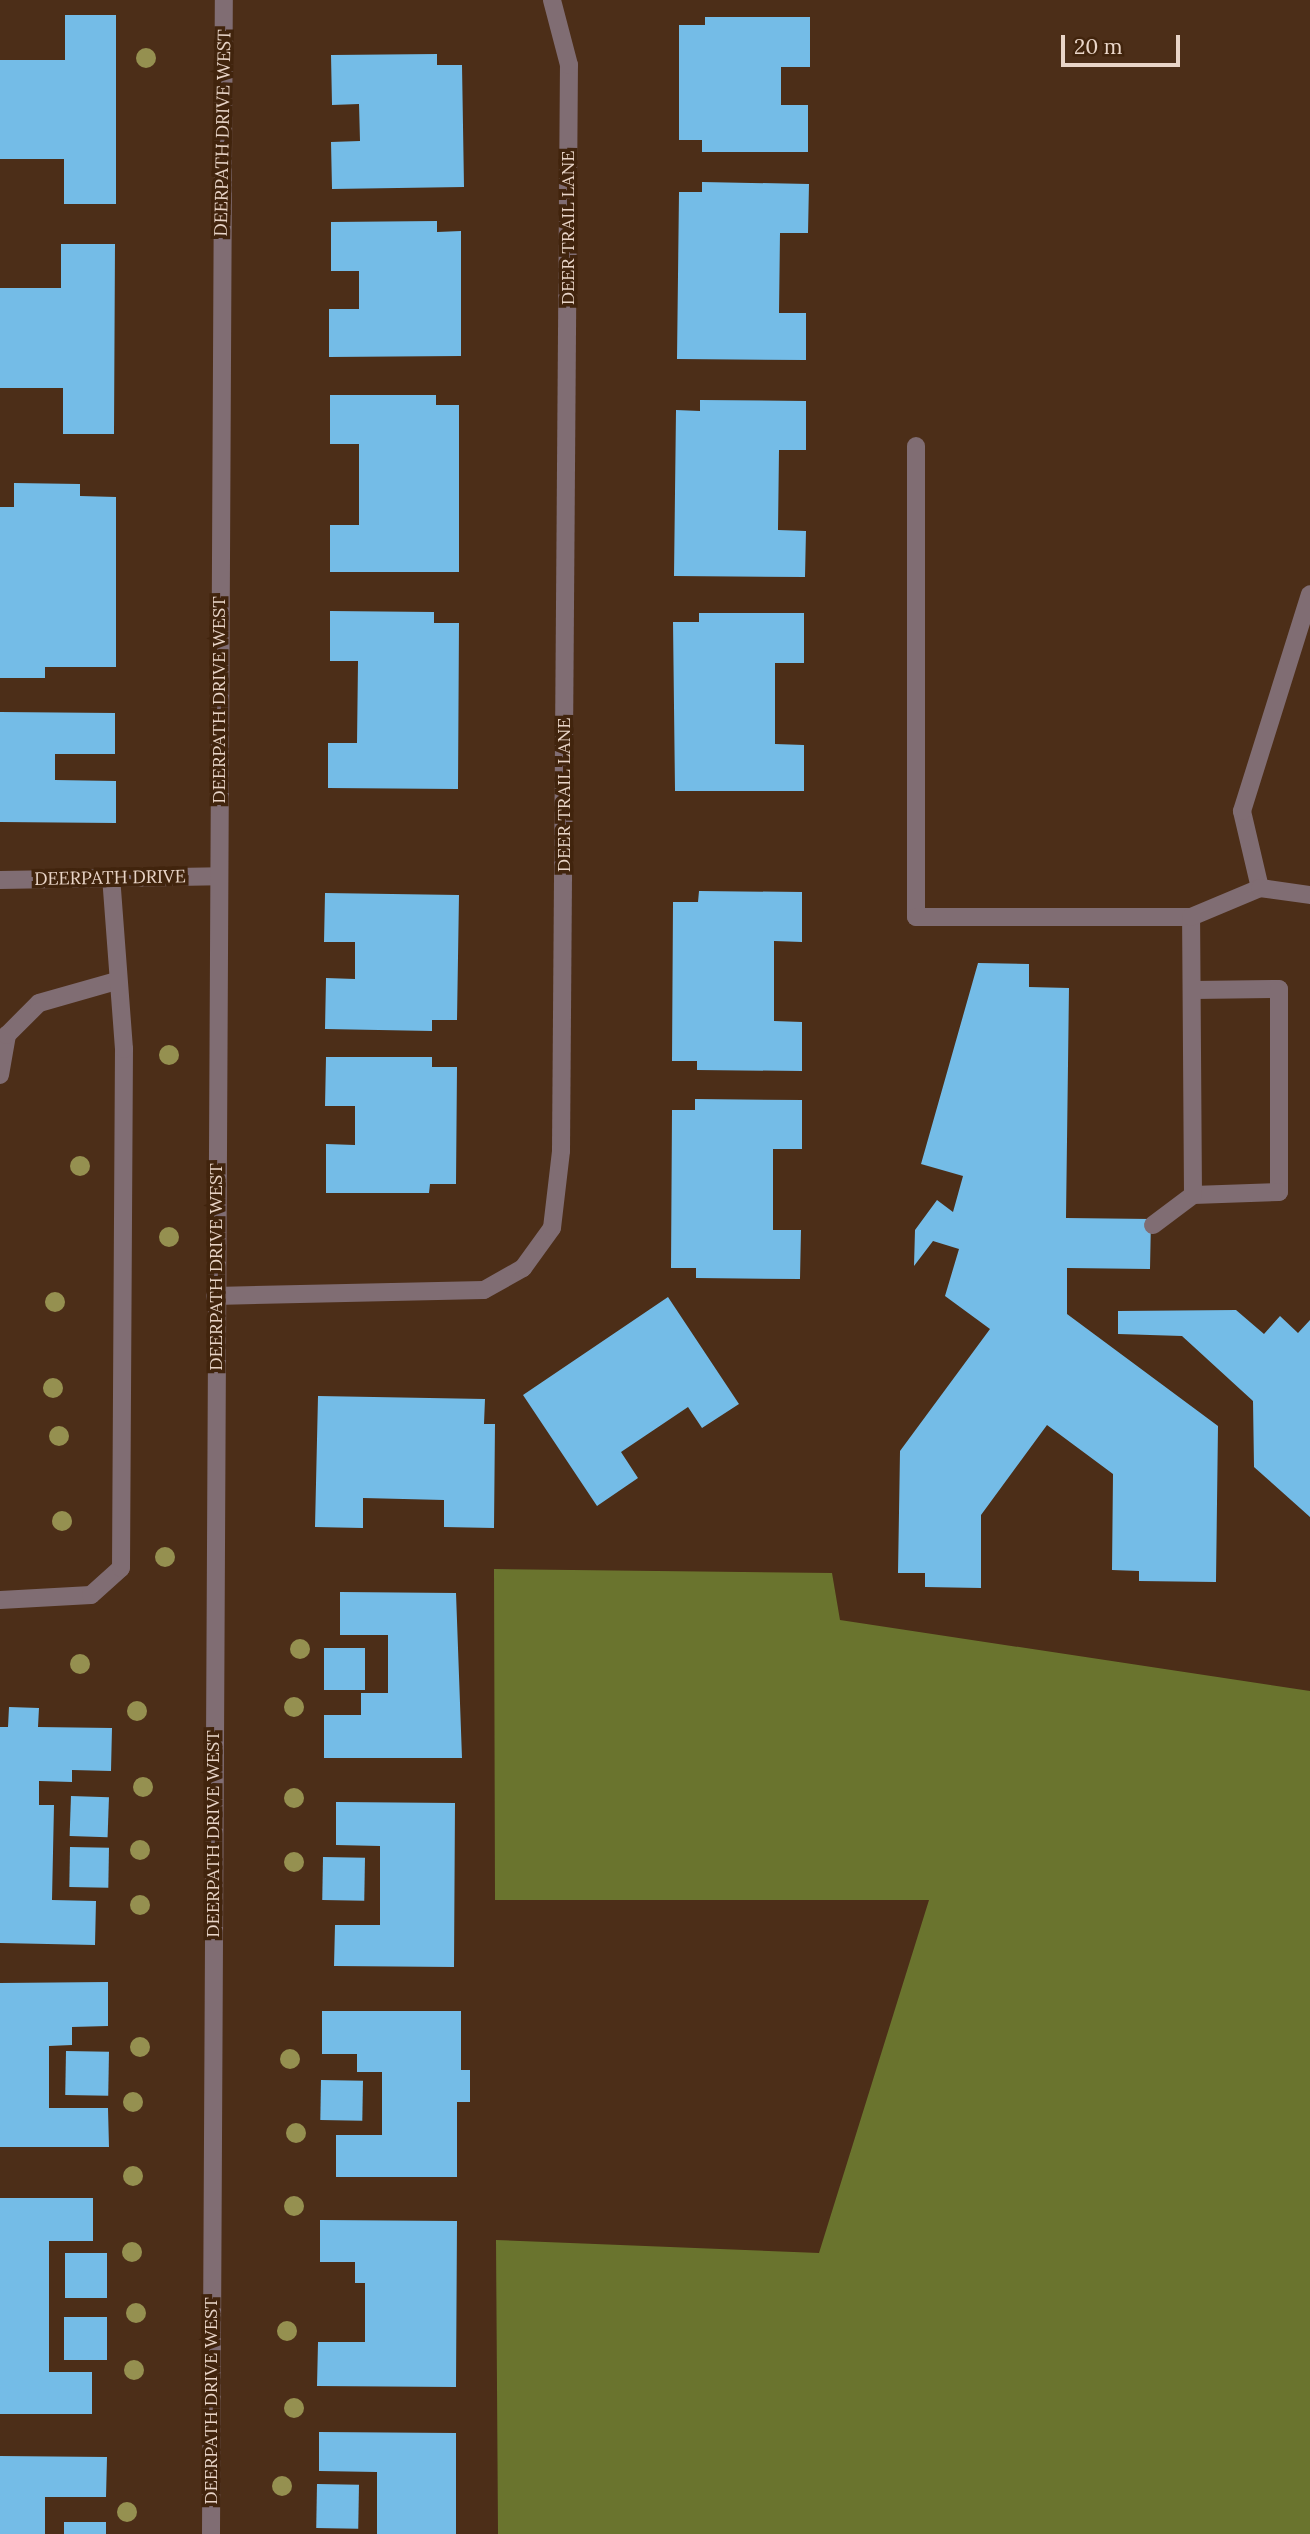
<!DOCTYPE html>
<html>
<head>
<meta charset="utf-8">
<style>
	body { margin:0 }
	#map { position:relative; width:1310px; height:2534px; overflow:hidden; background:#4c2e18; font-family:Lora,serif }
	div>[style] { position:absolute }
	.forest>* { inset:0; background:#6a742e }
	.building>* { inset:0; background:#74bce7; transform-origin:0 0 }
	.minor>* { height:18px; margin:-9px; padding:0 9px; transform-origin:9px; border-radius:9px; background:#806d73 }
	.trees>* { width:20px; height:20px; margin:-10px; border-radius:50%; background:#959050 }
	span { translate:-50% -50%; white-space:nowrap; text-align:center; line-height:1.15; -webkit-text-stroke:7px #41240d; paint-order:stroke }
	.street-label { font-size:18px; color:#e9d5c8 }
	.scale { position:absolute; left:1061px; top:35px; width:119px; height:32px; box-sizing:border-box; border:4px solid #e9d5c8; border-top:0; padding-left:9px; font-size:21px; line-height:24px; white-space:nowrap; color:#e9d5c8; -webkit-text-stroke:5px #41240d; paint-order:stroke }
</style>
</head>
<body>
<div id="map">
	<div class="forest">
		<i style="clip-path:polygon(494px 1569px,832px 1573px,840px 1620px,1310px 1691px,1310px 2534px,498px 2534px,496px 2240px,819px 2253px,929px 1900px,495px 1900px)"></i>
	</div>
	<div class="building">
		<i style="clip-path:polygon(65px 15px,116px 15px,116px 204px,64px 204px,64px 159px,0 159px,0 60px,65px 60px)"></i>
		<i style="clip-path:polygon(705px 17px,810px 17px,810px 67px,781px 67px,781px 105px,808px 105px,808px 152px,702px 152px,702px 140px,679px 140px,679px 25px,705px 25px)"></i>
		<i style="clip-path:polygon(437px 54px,437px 65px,462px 65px,464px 187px,332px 189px,331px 142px,360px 141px,359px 104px,332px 105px,331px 55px)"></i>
		<i style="clip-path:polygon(702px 182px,809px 184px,808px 233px,780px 233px,779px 313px,806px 313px,806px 360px,677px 359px,679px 192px,702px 192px)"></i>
		<i style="clip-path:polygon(437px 221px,437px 232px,461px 231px,461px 356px,329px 357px,329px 309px,359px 309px,359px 271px,331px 271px,331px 222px)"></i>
		<i style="clip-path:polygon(61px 244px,115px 244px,114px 434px,63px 434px,63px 388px,0 388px,0 288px,61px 288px)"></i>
		<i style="clip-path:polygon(330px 395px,436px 395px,436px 405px,459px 405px,459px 572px,330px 572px,330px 525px,359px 525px,359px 444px,330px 444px)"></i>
		<i style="clip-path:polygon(700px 400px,806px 401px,806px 450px,779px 450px,778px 530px,806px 531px,805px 577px,674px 576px,676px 410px,700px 411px)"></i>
		<i style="clip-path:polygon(14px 483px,80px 484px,80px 496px,116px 497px,116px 667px,45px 667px,45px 678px,0 678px,0 507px,14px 507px)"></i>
		<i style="clip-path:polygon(330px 611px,434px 612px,434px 623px,459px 623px,458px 789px,328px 788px,328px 743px,357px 743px,358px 661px,330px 661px)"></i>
		<i style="clip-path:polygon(699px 613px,804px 613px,804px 663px,775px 663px,775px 744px,804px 745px,804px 791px,675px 791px,673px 622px,699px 622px)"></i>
		<i style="clip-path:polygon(0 712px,115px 713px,115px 754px,55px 754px,55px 780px,116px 781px,116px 823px,0 822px)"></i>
		<i style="clip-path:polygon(699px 891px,802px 892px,802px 942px,774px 941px,774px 1021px,802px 1022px,802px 1071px,697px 1070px,697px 1061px,672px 1061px,673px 902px,698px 902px)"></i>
		<i style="clip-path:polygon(325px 893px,459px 895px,457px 1020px,432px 1020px,432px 1031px,325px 1029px,326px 978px,355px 979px,355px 942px,324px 942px)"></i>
		<i style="clip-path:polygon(978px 963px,1029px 964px,1029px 987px,1069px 988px,1066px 1218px,1151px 1219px,1150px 1269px,1067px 1268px,1067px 1314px,1218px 1426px,1216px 1582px,1139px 1581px,1139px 1571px,1112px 1570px,1113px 1474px,1047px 1425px,981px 1515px,981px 1588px,925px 1587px,925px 1573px,898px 1573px,900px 1451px,990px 1329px,945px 1296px,959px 1249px,933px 1241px,914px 1266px,915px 1230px,937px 1200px,953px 1212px,963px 1176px,921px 1164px)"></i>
		<i style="clip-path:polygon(326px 1057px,432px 1057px,432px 1067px,457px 1067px,456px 1184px,430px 1184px,429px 1193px,326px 1193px,326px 1144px,355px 1145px,355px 1106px,325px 1106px)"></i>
		<i style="clip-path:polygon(695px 1099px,802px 1100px,802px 1149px,773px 1149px,773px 1230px,801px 1230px,800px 1279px,696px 1278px,696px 1268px,671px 1268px,672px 1110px,695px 1110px)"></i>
		<i style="clip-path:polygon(668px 1297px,739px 1404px,702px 1428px,688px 1407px,621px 1452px,638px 1478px,597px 1506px,523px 1395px)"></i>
		<i style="clip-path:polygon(1236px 1310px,1264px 1334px,1280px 1316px,1298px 1333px,1310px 1320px,1310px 1517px,1254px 1467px,1253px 1401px,1182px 1336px,1118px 1334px,1118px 1311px)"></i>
		<i style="clip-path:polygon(318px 1396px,485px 1399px,484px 1424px,495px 1424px,494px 1528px,444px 1527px,444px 1500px,363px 1498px,363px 1528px,315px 1527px)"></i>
		<i style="clip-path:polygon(340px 1592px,456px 1593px,462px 1758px,324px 1758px,324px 1715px,361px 1715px,361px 1693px,388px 1693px,388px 1635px,340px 1635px)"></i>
		<i style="left:365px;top:1648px;width:42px;height:41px;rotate:90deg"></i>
		<i style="clip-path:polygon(9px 1707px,39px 1708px,38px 1727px,112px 1728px,111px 1771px,72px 1770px,72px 1782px,39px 1781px,39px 1805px,54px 1805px,52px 1900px,96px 1901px,95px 1945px,0 1943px,0 1727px,8px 1727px)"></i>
		<i style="left:71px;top:1796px;width:38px;height:40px;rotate:2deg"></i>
		<i style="clip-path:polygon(336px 1802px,455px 1803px,454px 1967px,334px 1966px,335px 1925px,380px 1925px,380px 1846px,336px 1845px)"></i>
		<i style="left:70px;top:1847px;width:39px;height:40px;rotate:1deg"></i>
		<i style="left:323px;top:1857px;width:42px;height:43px;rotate:1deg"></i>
		<i style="clip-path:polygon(108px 1982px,108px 2026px,72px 2027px,72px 2045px,49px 2046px,49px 2108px,108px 2108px,109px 2147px,0 2147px,0 1983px)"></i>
		<i style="clip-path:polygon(322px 2011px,461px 2011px,461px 2070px,470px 2070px,470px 2102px,457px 2102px,457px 2177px,336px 2177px,336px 2135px,382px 2135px,382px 2072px,357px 2072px,357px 2054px,322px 2054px)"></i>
		<i style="left:66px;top:2051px;width:43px;height:44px;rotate:1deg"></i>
		<i style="left:321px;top:2080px;width:42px;height:40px;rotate:1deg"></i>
		<i style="clip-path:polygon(0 2198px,93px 2198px,93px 2241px,49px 2241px,49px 2372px,92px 2372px,92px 2414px,0 2414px)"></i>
		<i style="clip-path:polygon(320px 2220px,457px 2221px,456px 2387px,317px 2386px,318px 2342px,365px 2342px,365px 2283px,355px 2283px,355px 2262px,320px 2262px)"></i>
		<i style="left:65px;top:2253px;width:42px;height:45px"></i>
		<i style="left:107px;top:2317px;width:43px;height:43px;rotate:90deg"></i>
		<i style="clip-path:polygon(319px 2432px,456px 2433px,456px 2534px,377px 2534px,377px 2472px,319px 2471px)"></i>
		<i style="clip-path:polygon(0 2456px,107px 2457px,106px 2497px,45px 2497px,45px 2534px,0 2534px)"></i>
		<i style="left:317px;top:2484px;width:42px;height:44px;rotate:1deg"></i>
		<i style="left:64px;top:2522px;width:42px;height:12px"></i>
	</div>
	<div class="minor">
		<i style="left:916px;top:446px;width:471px;rotate:90deg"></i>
		<i style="left:916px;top:917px;width:275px"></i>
		<i style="left:0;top:880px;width:219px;rotate:-1deg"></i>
		<i style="left:1260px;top:888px;width:79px;rotate:-103.2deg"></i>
		<i style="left:1242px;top:811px;width:227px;rotate:-72.6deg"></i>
		<i style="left:1193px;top:990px;width:86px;rotate:-0.7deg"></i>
		<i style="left:1279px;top:989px;width:203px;rotate:90deg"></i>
		<i style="left:1279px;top:1192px;width:86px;rotate:178deg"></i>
		<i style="left:0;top:1075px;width:41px;rotate:-80.1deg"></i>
		<i style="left:7px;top:1035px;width:45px;rotate:-45deg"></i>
		<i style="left:39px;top:1003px;width:80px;rotate:-15.9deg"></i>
		<i style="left:1153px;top:1225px;width:50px;rotate:-36.9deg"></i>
		<i style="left:1193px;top:1195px;width:278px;rotate:-90.4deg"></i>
		<i style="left:1191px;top:917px;width:75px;rotate:-22.8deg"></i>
		<i style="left:1260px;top:888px;width:50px;rotate:8deg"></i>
		<i style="left:215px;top:1296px;width:269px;rotate:-1.3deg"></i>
		<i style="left:484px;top:1290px;width:45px;rotate:-29.4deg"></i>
		<i style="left:523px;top:1268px;width:49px;rotate:-54.1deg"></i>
		<i style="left:552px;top:1228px;width:78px;rotate:-83.3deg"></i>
		<i style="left:561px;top:1151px;width:1086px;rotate:-89.58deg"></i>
		<i style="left:569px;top:65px;width:67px;rotate:-104.7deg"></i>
		<i style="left:0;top:1600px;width:91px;rotate:-3.1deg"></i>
		<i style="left:91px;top:1595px;width:40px;rotate:-42deg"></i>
		<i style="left:121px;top:1568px;width:519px;rotate:-89.67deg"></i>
		<i style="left:124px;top:1049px;width:171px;rotate:-94.3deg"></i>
		<i style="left:211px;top:2534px;width:2534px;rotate:-89.71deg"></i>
	</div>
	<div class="trees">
		<i style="left:146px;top:58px"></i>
		<i style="left:169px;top:1055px"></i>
		<i style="left:80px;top:1166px"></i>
		<i style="left:169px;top:1237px"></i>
		<i style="left:55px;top:1302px"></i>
		<i style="left:53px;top:1388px"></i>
		<i style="left:59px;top:1436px"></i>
		<i style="left:62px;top:1521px"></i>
		<i style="left:165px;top:1557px"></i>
		<i style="left:300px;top:1649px"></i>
		<i style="left:80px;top:1664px"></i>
		<i style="left:294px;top:1707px"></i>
		<i style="left:137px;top:1711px"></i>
		<i style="left:143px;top:1787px"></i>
		<i style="left:294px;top:1798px"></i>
		<i style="left:140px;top:1850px"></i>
		<i style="left:294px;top:1862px"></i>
		<i style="left:140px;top:1905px"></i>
		<i style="left:140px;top:2047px"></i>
		<i style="left:290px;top:2059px"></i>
		<i style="left:133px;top:2102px"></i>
		<i style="left:296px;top:2133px"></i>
		<i style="left:133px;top:2176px"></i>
		<i style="left:294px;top:2206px"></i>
		<i style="left:132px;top:2252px"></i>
		<i style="left:136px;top:2313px"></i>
		<i style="left:287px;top:2331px"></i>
		<i style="left:134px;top:2370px"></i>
		<i style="left:294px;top:2408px"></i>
		<i style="left:282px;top:2486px"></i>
		<i style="left:127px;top:2512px"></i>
	</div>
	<div class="street-label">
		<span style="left:223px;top:133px;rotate:-89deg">DEERPATH DRIVE WEST</span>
		<span style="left:568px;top:228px;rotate:-90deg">DEER TRAIL LANE</span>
		<span style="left:219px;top:700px;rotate:-90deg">DEERPATH DRIVE WEST</span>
		<span style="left:564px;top:795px;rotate:-90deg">DEER TRAIL LANE</span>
		<span style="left:110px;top:878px;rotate:-1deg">DEERPATH DRIVE</span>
		<span style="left:216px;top:1267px;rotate:-90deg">DEERPATH DRIVE WEST</span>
		<span style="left:213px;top:1834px;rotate:-90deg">DEERPATH DRIVE WEST</span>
		<span style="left:211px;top:2401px;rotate:-90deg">DEERPATH DRIVE WEST</span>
	</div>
	<div class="scale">20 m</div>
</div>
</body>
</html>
